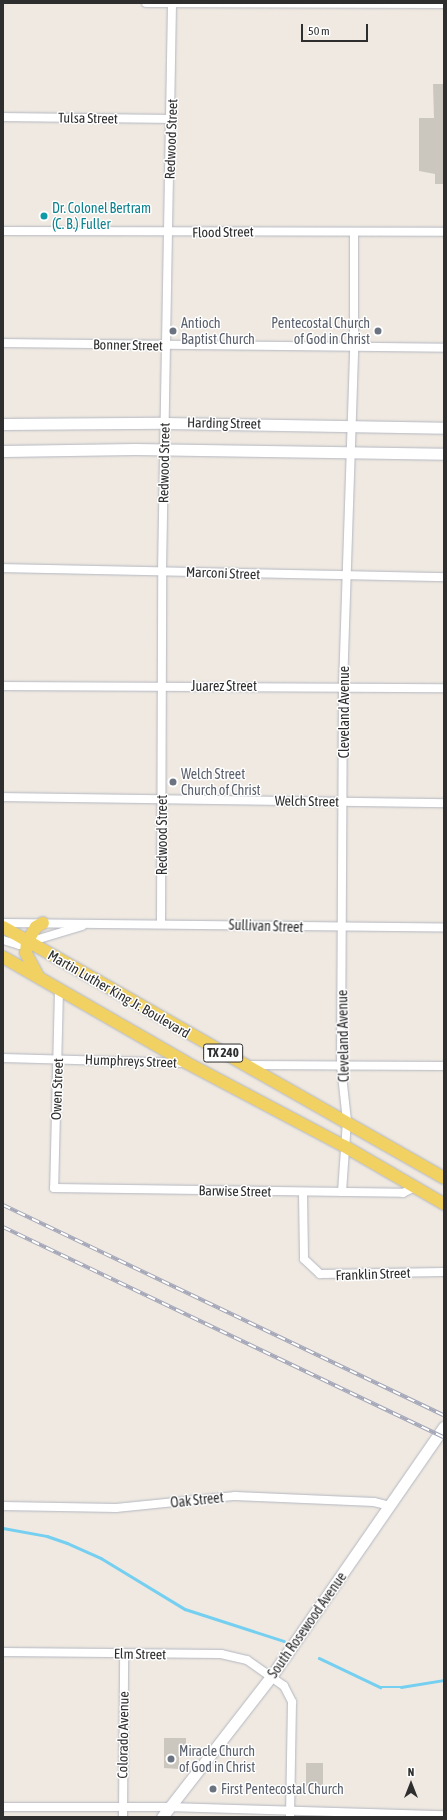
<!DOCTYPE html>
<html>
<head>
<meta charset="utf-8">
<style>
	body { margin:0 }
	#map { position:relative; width:447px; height:1820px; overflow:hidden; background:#efe9e1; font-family:"Asap Condensed",sans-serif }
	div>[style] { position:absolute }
	.stream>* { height:2.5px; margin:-1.25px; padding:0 1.25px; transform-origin:1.25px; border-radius:1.25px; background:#75cff0 }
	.building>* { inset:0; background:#cbc7bf; transform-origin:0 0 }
	.roads { filter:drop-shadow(0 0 1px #b4b7c1) drop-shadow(0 0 1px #b4b7c1) }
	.street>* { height:8px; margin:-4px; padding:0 4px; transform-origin:4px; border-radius:4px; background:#fff }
	.secondary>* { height:11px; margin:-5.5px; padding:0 5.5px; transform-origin:5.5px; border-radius:5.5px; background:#fff }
	.primary>* { height:12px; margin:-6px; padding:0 6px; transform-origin:6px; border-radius:6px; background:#f2d163 }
	.rail>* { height:4px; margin-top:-2px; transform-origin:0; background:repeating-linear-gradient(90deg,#fff 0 8px,#a3a6b8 0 16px); box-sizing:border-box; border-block:1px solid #a3a6b8 }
	.dots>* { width:11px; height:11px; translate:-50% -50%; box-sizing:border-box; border:2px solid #fff; border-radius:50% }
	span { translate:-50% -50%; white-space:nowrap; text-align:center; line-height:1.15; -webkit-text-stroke:3px #fff; paint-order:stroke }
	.shield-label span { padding:1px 3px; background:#fff; border:1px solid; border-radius:3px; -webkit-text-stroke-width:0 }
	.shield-label { font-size:13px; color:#2e2e2e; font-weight:700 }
	.street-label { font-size:14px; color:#2e2e2e }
	.culture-label { font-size:14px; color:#0d838f }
	.left { translate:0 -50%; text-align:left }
	.worship-label { font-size:14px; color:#5b616d }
	.right { translate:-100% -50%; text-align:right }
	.frame { position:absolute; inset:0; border:4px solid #2e2e2e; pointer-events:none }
	.north { position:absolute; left:391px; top:1764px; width:40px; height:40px; -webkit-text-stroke:3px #fff; paint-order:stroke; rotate:0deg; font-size:11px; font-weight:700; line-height:16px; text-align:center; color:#2e2e2e }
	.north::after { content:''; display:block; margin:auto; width:14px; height:18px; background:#2e2e2e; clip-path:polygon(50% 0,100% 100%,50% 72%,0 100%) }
	.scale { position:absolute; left:301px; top:24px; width:67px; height:18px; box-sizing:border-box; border:2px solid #2e2e2e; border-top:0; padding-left:5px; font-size:12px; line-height:14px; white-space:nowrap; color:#2e2e2e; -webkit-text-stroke:3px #fff; paint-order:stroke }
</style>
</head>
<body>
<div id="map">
	<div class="stream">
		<i style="left:3px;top:1528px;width:45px;rotate:10.3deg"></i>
		<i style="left:47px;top:1536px;width:21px;rotate:19deg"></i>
		<i style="left:67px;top:1543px;width:37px;rotate:24deg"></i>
		<i style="left:101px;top:1558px;width:98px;rotate:31.3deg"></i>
		<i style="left:185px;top:1609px;width:104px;rotate:17.9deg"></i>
		<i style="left:319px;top:1658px;width:68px;rotate:25.4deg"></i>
		<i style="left:380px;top:1687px;width:21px"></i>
		<i style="left:401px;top:1687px;width:44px;rotate:-9.2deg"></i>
	</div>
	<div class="building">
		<i style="clip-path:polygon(433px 84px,444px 84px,444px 184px,435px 184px,435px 174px,419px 171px,419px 118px,434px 118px)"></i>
		<i style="clip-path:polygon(164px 1738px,186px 1738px,186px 1749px,179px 1749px,179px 1769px,164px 1768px)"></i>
		<i style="left:306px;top:1763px;width:17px;height:23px"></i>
	</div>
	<div class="roads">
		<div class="street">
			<i style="left:146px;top:3px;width:298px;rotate:0.2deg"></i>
			<i style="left:3px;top:117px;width:169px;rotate:0.7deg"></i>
			<i style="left:3px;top:231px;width:441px;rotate:0.1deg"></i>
			<i style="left:3px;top:343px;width:441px;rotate:0.6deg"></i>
			<i style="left:3px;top:568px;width:441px;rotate:1.2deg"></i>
			<i style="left:3px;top:686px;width:441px;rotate:0.3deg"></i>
			<i style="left:3px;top:797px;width:441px;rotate:0.8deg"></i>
			<i style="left:3px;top:923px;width:441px;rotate:0.6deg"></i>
			<i style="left:161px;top:924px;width:353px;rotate:-89.8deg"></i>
			<i style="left:162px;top:571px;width:568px;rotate:-88.99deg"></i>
			<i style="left:3px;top:940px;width:17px;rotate:17deg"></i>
			<i style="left:19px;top:945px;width:66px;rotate:-16.8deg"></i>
			<i style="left:59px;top:989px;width:199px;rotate:91.4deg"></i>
			<i style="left:54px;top:1188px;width:349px;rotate:0.8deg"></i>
			<i style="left:403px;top:1193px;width:13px;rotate:-27deg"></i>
			<i style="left:3px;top:1058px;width:181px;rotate:1.6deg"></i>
			<i style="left:247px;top:1065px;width:197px;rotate:0.3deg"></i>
			<i style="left:342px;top:1192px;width:71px;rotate:-86deg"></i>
			<i style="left:347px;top:1121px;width:55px;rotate:-96.2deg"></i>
			<i style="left:341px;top:1066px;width:380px;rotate:-89.7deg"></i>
			<i style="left:343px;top:686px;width:338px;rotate:-88.1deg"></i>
			<i style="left:354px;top:348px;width:116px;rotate:-90deg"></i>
			<i style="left:303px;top:1193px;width:66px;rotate:89.1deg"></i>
			<i style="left:304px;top:1259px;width:22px;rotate:43deg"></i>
			<i style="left:320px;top:1274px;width:124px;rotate:-0.9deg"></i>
			<i style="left:3px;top:1506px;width:113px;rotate:1deg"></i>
			<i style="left:116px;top:1508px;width:120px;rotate:-5.8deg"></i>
			<i style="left:235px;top:1496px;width:139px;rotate:2.5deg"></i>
			<i style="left:374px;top:1502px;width:16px;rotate:14deg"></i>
			<i style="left:3px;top:1652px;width:218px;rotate:0.5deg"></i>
			<i style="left:221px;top:1654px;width:27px;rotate:13deg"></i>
			<i style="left:247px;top:1660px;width:45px;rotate:35.1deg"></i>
			<i style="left:284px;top:1686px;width:18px;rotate:63deg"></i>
			<i style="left:292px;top:1702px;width:115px;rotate:91deg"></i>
			<i style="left:3px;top:1807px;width:165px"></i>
			<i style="left:168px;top:1807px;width:276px;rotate:1.7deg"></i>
			<i style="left:123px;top:1817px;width:163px;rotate:-89.6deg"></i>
		</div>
		<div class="secondary">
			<i style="left:3px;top:424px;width:162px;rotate:-0.4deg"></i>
			<i style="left:165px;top:423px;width:279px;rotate:1deg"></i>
			<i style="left:3px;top:451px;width:132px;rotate:-0.9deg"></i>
			<i style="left:135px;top:449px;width:309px;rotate:0.9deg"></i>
			<i style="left:162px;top:1817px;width:180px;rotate:-52.2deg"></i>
			<i style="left:272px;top:1675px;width:302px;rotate:-55.3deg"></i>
		</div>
		<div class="primary">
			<i style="left:3px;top:927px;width:507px;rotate:29.65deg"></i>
			<i style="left:3px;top:957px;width:212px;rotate:29.9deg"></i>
			<i style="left:187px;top:1063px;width:178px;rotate:27.9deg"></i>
			<i style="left:344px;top:1146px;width:116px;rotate:30.1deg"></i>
			<i style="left:38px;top:976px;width:26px;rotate:-118deg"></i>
			<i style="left:26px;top:953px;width:11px;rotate:-85deg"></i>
			<i style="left:27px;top:942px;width:17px;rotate:-59deg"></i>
			<i style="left:36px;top:927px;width:8px;rotate:-30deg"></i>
		</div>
	</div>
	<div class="rail">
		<i style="left:3px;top:1205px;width:488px;rotate:25.5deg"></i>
		<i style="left:3px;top:1227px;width:488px;rotate:25.5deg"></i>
	</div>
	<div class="dots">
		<i style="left:44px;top:216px;background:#0f9aa8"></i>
		<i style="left:173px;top:331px;background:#6b7280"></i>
		<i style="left:378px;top:331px;background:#6b7280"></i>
		<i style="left:173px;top:782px;background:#6b7280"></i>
		<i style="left:171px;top:1759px;background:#6b7280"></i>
		<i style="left:213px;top:1789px;background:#6b7280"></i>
	</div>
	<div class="shield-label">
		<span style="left:223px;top:1053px">TX 240</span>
	</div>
	<div class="street-label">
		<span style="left:88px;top:118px;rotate:1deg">Tulsa Street</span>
		<span style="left:171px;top:139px;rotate:-88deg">Redwood Street</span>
		<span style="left:223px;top:232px;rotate:-1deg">Flood Street</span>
		<span style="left:128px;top:345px;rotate:1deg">Bonner Street</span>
		<span style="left:224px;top:423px;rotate:1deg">Harding Street</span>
		<span style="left:164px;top:463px;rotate:-89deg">Redwood Street</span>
		<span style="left:223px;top:573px;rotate:2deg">Marconi Street</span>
		<span style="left:224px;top:686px">Juarez Street</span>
		<span style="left:344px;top:712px;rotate:-90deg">Cleveland Avenue</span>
		<span style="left:307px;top:801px;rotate:1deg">Welch Street</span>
		<span style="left:162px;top:835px;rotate:-90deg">Redwood Street</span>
		<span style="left:266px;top:926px;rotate:2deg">Sullivan Street</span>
		<span style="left:119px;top:994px;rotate:30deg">Martin Luther King Jr. Boulevard</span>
		<span style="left:343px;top:1036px;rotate:-91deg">Cleveland Avenue</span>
		<span style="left:131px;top:1061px;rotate:2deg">Humphreys Street</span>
		<span style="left:57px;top:1089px;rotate:-88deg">Owen Street</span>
		<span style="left:235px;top:1191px;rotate:1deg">Barwise Street</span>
		<span style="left:373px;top:1274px;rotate:-2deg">Franklin Street</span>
		<span style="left:197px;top:1500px;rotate:-6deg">Oak Street</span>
		<span style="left:307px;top:1625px;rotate:-55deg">South Rosewood Avenue</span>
		<span style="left:140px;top:1654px;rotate:1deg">Elm Street</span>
		<span style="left:123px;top:1735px;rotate:-89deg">Colorado Avenue</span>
	</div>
	<div class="culture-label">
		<span class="left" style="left:52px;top:216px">Dr. Colonel Bertram<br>(C. B.) Fuller</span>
	</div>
	<div class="worship-label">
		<span class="left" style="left:181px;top:331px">Antioch<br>Baptist Church</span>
		<span class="right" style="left:370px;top:331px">Pentecostal Church<br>of God in Christ</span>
		<span class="left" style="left:181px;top:782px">Welch Street<br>Church of Christ</span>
		<span class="left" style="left:179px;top:1759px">Miracle Church<br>of God in Christ</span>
		<span class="left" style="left:221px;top:1789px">First Pentecostal Church</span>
	</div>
	<div class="frame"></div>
	<div class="north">N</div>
	<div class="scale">50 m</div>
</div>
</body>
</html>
